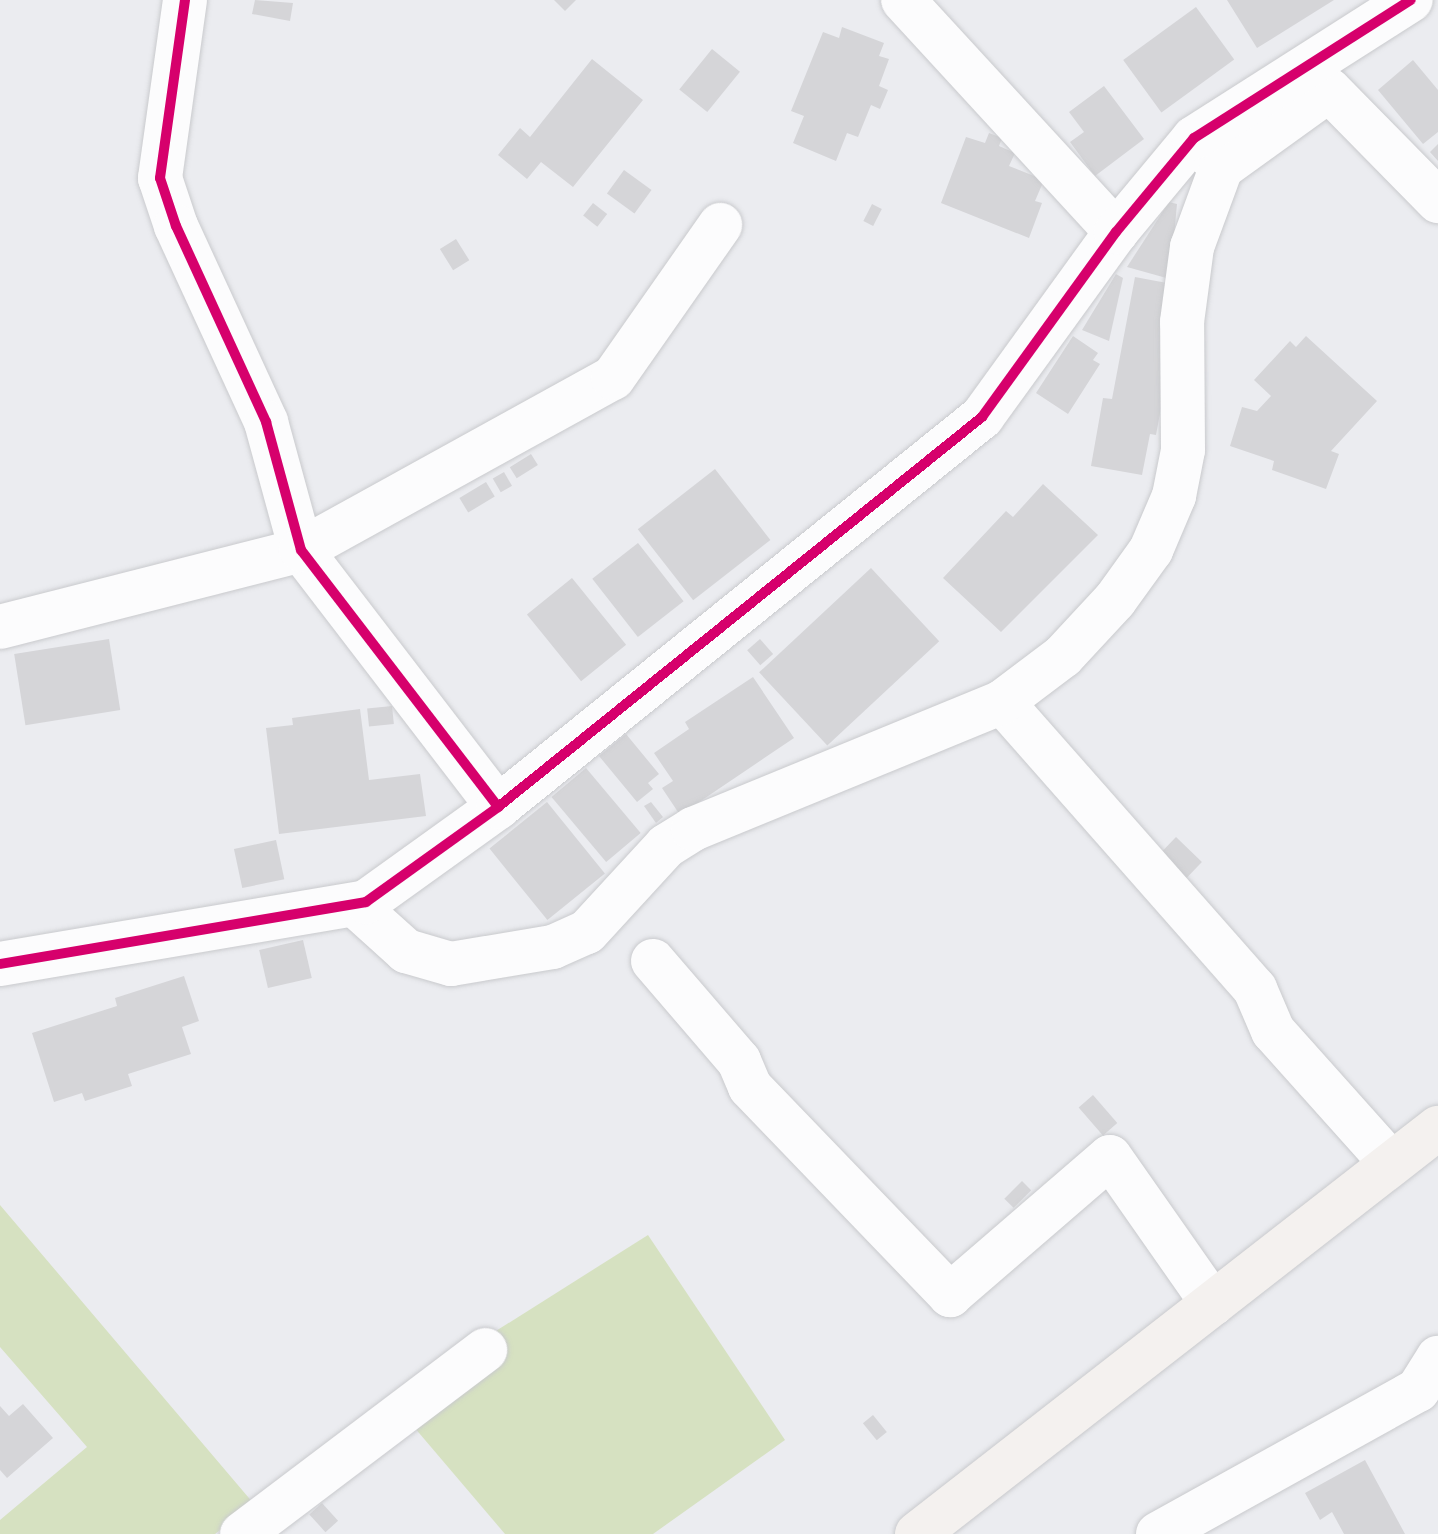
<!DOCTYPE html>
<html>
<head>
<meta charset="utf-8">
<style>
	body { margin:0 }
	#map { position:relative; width:1438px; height:1534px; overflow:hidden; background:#ebecf0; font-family:Rubik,sans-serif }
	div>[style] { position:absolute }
	.green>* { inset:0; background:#d6e1c1 }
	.building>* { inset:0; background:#d5d5d8; transform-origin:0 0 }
	.roads { filter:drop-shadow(0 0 2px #c9cacd) drop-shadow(0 0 2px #c9cacd) }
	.street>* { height:44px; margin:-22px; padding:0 22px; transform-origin:22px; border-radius:22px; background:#fcfcfd }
	.secondary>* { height:44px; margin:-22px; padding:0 22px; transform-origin:22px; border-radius:22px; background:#f4f1ef }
	.cycleway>* { height:10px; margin:-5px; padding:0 5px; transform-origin:5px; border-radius:5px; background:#d6006c }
	span { translate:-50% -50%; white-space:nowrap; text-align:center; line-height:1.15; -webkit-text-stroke:6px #f8f8fe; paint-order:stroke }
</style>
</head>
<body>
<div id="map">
	<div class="green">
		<i style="clip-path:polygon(0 1205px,254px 1504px,215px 1534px,0 1534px,0 1520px,87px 1447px,0 1347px)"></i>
		<i style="clip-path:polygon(648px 1235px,785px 1440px,653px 1534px,505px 1534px,408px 1420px,488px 1336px)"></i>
	</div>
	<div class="building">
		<i style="clip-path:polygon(255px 0,293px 3px,290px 21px,252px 14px)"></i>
		<i style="clip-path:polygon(554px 0,576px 0,565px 11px)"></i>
		<i style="clip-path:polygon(1227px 0,1334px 0,1257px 48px)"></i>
		<i style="left:1196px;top:7px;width:65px;height:90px;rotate:54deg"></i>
		<i style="clip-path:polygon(842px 27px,884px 43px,879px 56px,889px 59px,879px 86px,888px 90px,880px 109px,871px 105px,858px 137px,847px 133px,836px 161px,793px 143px,804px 116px,791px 111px,823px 32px,839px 38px)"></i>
		<i style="left:712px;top:49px;width:36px;height:52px;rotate:39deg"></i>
		<i style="clip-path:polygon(592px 59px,643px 100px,573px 187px,541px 162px,527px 179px,498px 155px,520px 128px,530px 137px)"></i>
		<i style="clip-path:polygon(1413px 60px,1438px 90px,1438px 132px,1423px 144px,1378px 90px)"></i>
		<i style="clip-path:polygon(1104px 86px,1144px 139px,1095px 176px,1070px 142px,1084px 132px,1069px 112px)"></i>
		<i style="clip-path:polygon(989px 133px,1002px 138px,999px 146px,1015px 153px,1009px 166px,1044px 180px,1035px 201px,1042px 203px,1029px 238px,941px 203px,966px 137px,985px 143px)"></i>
		<i style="clip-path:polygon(1438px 144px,1438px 161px,1430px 152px)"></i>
		<i style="left:624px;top:170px;width:34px;height:29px;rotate:36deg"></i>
		<i style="clip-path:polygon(1169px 202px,1177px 204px,1170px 279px,1127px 267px)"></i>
		<i style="left:593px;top:203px;width:18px;height:16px;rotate:38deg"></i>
		<i style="left:872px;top:204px;width:11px;height:19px;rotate:27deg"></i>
		<i style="left:456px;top:239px;width:25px;height:19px;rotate:58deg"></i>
		<i style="clip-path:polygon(1116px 274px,1123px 278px,1109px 341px,1082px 330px)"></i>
		<i style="clip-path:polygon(1135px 277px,1172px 284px,1174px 337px,1156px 435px,1150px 434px,1142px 475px,1091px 466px,1103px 398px,1112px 399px)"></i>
		<i style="clip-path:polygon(1073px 336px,1098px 353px,1093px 360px,1100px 364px,1068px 414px,1036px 393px)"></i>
		<i style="clip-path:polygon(1306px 336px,1377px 401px,1331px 451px,1339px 454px,1326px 489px,1272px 470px,1274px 461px,1230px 446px,1242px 407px,1257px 411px,1271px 396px,1254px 380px,1290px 341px,1296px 347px)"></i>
		<i style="left:531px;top:454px;width:13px;height:25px;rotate:58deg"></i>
		<i style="left:715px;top:469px;width:90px;height:98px;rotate:52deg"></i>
		<i style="left:504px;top:472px;width:16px;height:13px;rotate:60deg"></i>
		<i style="left:486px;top:482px;width:17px;height:31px;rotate:59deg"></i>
		<i style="clip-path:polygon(1043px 484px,1098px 535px,1001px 632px,943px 578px,1006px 511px,1013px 517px)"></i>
		<i style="left:638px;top:543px;width:74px;height:58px;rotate:52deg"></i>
		<i style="left:871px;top:568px;width:100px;height:153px;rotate:47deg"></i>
		<i style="left:572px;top:578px;width:86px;height:58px;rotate:51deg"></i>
		<i style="left:109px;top:639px;width:72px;height:96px;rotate:81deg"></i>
		<i style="left:760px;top:639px;width:20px;height:17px;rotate:49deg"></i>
		<i style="clip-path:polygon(753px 677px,794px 738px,680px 815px,662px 788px,673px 781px,654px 753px,689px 729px,685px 722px)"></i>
		<i style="left:392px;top:706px;width:18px;height:25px;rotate:84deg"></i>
		<i style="clip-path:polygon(360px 709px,369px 780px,420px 774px,426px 816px,279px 834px,266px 728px,293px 725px,292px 718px)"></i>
		<i style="clip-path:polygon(626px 734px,659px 774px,648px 783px,653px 789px,637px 802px,599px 756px)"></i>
		<i style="left:586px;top:768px;width:85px;height:45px;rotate:50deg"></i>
		<i style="left:547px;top:802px;width:92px;height:74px;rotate:51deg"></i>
		<i style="clip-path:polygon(651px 802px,663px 817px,656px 823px,644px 806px)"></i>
		<i style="left:1176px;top:837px;width:36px;height:28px;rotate:44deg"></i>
		<i style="left:276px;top:840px;width:40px;height:43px;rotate:78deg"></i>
		<i style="left:303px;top:940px;width:39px;height:45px;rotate:77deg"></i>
		<i style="clip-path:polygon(184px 976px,199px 1021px,182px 1027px,191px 1054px,128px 1074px,132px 1086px,85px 1101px,82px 1093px,54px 1102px,32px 1033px,117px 1006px,115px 998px)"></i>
		<i style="left:1093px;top:1095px;width:37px;height:19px;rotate:49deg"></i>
		<i style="left:1022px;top:1181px;width:13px;height:25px;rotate:45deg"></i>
		<i style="clip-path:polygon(23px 1404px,53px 1438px,7px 1478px,0 1470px,0 1406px,9px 1416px)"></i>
		<i style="left:873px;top:1415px;width:22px;height:13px;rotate:51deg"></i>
		<i style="clip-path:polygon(1365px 1460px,1405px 1534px,1344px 1534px,1332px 1512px,1320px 1520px,1305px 1493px)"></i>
		<i style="left:322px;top:1503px;width:24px;height:17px;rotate:48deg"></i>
	</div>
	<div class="roads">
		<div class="street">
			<i style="left:185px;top:0;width:180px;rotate:98deg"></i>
			<i style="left:160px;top:178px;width:51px;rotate:71.6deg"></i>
			<i style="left:176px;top:226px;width:216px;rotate:65.3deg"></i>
			<i style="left:266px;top:422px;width:133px;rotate:74.7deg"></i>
			<i style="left:301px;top:550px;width:324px;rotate:52.5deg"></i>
			<i style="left:903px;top:0;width:315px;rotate:47.4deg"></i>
			<i style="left:1201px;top:145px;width:30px;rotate:49deg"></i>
			<i style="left:1221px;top:168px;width:133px;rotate:-35.8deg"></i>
			<i style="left:1329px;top:90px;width:156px;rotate:45.5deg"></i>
			<i style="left:0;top:627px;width:311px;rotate:-14.3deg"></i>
			<i style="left:301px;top:550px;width:356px;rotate:-28.9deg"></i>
			<i style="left:613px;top:378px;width:187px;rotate:-55deg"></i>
			<i style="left:1002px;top:702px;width:383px;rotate:48.6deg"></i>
			<i style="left:1255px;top:989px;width:46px;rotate:66.8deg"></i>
			<i style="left:1273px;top:1031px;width:178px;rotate:48.2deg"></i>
			<i style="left:355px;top:905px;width:69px;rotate:42deg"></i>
			<i style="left:406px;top:951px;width:47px;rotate:16.1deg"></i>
			<i style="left:451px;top:964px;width:103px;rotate:-9.5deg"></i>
			<i style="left:553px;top:947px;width:37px;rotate:-24deg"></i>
			<i style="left:587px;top:932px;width:117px;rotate:-47.4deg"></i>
			<i style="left:666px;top:846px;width:32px;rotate:-32deg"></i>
			<i style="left:693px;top:829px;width:334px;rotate:-22.3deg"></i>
			<i style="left:1002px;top:702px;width:76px;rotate:-37deg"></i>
			<i style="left:1063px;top:656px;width:76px;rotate:-47.1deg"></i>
			<i style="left:1115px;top:600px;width:62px;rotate:-54.2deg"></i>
			<i style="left:1151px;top:550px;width:59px;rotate:-66.9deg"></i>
			<i style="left:1174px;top:496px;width:47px;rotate:-78.9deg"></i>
			<i style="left:1183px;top:450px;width:128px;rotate:-90.4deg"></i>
			<i style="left:1182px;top:322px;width:76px;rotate:-82.4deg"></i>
			<i style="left:1192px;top:247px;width:84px;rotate:-69.8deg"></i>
			<i style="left:653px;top:961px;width:132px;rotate:49.3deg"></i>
			<i style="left:739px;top:1061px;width:28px;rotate:67deg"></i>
			<i style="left:750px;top:1087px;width:289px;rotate:46.1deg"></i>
			<i style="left:950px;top:1295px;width:211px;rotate:-40.8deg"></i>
			<i style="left:1110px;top:1157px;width:179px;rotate:55deg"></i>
			<i style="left:0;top:964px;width:371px;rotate:-9.6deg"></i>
			<i style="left:366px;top:902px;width:163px;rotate:-35.7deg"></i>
			<i style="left:498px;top:807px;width:622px;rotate:-38.86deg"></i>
			<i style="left:982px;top:417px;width:228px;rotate:-54.1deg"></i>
			<i style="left:1116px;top:232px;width:122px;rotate:-50.3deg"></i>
			<i style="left:1194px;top:138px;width:257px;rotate:-32.5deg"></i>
			<i style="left:242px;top:1534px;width:305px;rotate:-37.1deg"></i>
			<i style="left:1158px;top:1534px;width:297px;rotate:-29deg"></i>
			<i style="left:1418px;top:1390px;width:38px;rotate:-58deg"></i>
		</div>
		<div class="secondary">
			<i style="left:917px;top:1534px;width:661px;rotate:-37.93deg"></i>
		</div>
	</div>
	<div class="cycleway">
		<i style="left:185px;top:0;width:180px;rotate:98deg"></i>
		<i style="left:160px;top:178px;width:51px;rotate:71.6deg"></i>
		<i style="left:176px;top:226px;width:216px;rotate:65.3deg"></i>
		<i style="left:266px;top:422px;width:133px;rotate:74.7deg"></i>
		<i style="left:301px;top:550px;width:324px;rotate:52.5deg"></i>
		<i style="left:0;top:964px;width:371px;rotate:-9.6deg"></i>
		<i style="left:366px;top:902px;width:163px;rotate:-35.7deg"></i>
		<i style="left:498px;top:807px;width:622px;rotate:-38.86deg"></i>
		<i style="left:982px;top:417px;width:228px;rotate:-54.1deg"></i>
		<i style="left:1116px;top:232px;width:122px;rotate:-50.3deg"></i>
		<i style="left:1194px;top:138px;width:257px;rotate:-32.5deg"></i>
	</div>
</div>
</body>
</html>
